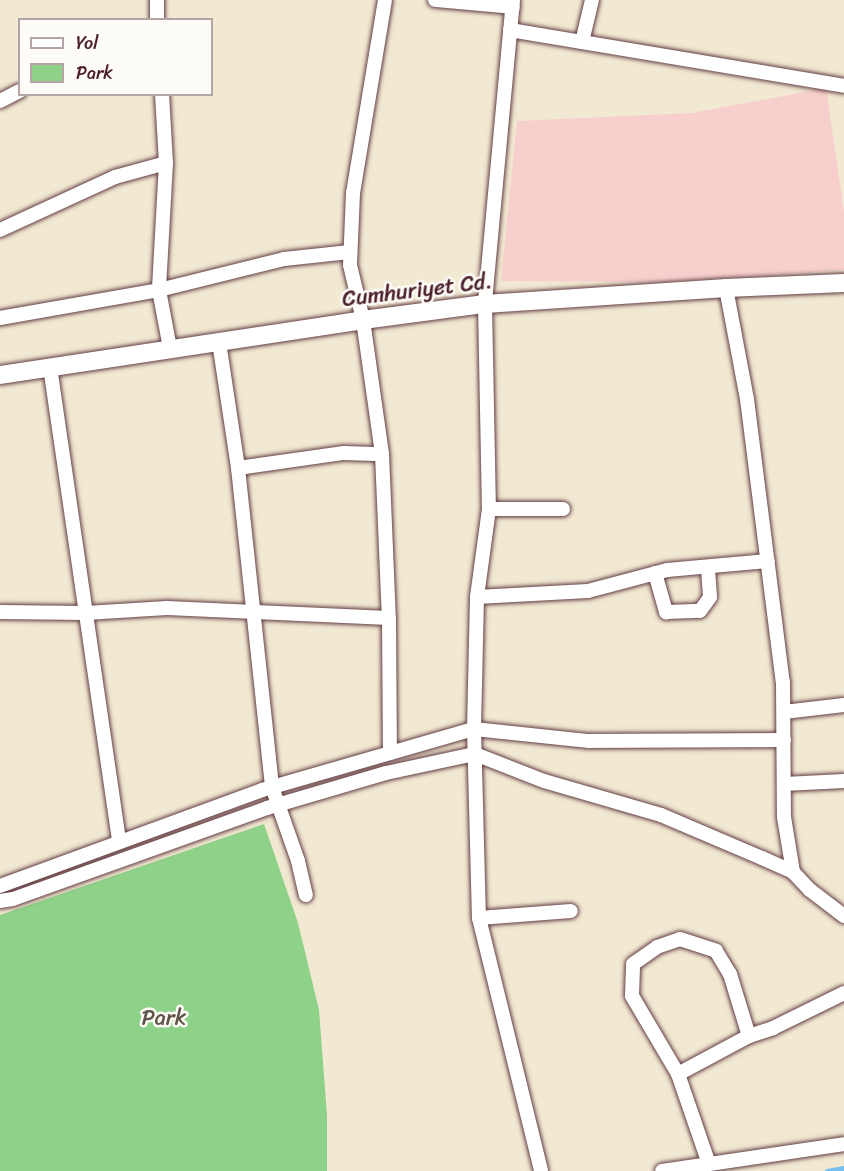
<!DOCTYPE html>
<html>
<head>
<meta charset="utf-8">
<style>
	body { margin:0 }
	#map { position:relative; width:844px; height:1171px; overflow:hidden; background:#f2e9d2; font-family:Sriracha,sans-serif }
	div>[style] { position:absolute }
	.built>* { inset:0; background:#f7d0cd }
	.green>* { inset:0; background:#8ed189 }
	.stream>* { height:4.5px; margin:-2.25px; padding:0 2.25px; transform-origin:2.25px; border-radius:2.25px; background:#76beee }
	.roads { filter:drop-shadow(0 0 2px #633d44) drop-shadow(0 0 2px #633d44) }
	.minor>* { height:14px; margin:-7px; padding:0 7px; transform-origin:7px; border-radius:7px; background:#fff }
	.major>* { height:18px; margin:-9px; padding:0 9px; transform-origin:9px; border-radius:9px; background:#fff }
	span { translate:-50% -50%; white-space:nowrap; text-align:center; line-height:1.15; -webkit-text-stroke:5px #fdfcf7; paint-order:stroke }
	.street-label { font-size:22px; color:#4a1f2b }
	.park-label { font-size:22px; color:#5e5447 }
	.legend { position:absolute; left:18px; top:18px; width:195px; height:78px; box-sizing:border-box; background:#fdfcf7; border:2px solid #b5a4a5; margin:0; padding:8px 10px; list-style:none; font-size:18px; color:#4a1f2b }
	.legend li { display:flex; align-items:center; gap:12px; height:30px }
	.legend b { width:30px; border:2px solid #b5a4a5 }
</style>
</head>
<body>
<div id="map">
	<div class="built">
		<i style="clip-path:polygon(826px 88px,844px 211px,844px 270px,662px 282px,501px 281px,517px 121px,692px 113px)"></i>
	</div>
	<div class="green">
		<i style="clip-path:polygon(264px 824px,298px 923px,319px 1010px,327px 1115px,327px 1171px,0 1171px,0 915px)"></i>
	</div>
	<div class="stream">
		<i style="left:827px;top:1171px;width:17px;rotate:-10deg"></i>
	</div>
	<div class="roads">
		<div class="minor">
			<i style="left:385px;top:0;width:196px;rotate:99.4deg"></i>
			<i style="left:353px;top:193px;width:72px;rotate:92.4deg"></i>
			<i style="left:350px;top:265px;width:57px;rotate:76.7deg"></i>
			<i style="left:363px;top:320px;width:135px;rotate:81.9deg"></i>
			<i style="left:382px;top:454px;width:164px;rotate:87.6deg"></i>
			<i style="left:389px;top:618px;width:135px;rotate:89.6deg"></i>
			<i style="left:435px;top:0;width:78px;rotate:5.1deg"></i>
			<i style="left:513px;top:0;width:305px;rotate:95.3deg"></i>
			<i style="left:485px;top:304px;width:205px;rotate:88.9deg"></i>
			<i style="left:489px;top:509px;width:89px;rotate:97.8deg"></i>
			<i style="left:477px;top:597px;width:132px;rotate:91.3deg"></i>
			<i style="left:474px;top:729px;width:189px;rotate:88.5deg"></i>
			<i style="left:479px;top:918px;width:260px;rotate:76.2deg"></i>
			<i style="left:157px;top:20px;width:20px;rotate:-90deg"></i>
			<i style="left:510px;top:30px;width:339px;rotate:9.5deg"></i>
			<i style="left:582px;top:42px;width:43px;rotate:-76.6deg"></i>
			<i style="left:162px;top:94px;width:69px;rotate:86.7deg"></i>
			<i style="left:166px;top:163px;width:127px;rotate:93.2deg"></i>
			<i style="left:159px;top:290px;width:59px;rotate:79.3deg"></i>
			<i style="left:0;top:101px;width:22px;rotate:-27deg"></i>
			<i style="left:0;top:230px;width:127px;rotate:-24.7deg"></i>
			<i style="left:115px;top:177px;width:53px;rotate:-15.4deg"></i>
			<i style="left:726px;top:288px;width:113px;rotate:79.3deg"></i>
			<i style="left:747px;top:399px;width:285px;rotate:82.8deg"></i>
			<i style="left:783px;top:682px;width:135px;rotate:89.6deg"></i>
			<i style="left:784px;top:817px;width:56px;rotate:80.7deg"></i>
			<i style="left:0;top:318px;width:161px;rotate:-10deg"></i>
			<i style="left:159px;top:290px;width:129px;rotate:-13.9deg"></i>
			<i style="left:284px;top:259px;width:66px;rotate:-6.1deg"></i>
			<i style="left:219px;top:342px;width:127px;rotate:81.4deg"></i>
			<i style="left:238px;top:468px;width:321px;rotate:83.9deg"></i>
			<i style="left:272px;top:787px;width:78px;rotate:70.6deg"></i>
			<i style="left:298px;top:861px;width:35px;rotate:77deg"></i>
			<i style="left:50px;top:367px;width:479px;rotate:81.7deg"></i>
			<i style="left:238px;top:468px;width:107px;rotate:-8.1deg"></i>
			<i style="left:344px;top:453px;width:38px;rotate:2deg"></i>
			<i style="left:489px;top:509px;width:74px"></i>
			<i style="left:655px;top:573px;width:41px;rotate:74.2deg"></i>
			<i style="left:666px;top:612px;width:34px;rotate:-2deg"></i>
			<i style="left:700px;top:611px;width:17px;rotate:-54deg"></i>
			<i style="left:710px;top:597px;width:30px;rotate:-94deg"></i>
			<i style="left:477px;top:597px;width:111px;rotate:-3.1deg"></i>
			<i style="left:588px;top:591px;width:82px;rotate:-14.9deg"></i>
			<i style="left:667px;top:570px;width:101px;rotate:-5.1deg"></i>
			<i style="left:0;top:612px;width:86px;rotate:0.7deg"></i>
			<i style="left:86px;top:613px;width:81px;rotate:-3.5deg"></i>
			<i style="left:167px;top:608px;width:222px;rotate:2.6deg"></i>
			<i style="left:784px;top:712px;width:60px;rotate:-6.7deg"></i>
			<i style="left:784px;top:784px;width:60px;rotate:-2.9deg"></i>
			<i style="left:0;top:886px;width:279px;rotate:-20.1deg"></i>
			<i style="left:262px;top:790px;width:221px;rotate:-16.1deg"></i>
			<i style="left:474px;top:729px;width:116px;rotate:6deg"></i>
			<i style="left:589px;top:741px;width:195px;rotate:-0.3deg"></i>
			<i style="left:0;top:901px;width:13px;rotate:-9deg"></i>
			<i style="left:13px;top:899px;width:270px;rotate:-19.7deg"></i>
			<i style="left:267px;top:808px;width:124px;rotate:-16.4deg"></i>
			<i style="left:386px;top:773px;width:91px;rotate:-12.1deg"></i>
			<i style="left:475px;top:754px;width:74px;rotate:21.4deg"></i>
			<i style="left:544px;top:781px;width:122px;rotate:16.2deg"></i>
			<i style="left:661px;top:815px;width:110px;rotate:23.1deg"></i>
			<i style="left:762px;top:858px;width:34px;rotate:24deg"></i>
			<i style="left:793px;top:872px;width:25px;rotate:47deg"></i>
			<i style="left:810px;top:890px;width:43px;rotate:37.4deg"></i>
			<i style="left:479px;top:918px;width:92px;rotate:-4.4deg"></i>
			<i style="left:678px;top:1074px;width:81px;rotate:-28.2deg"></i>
			<i style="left:749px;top:1036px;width:25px;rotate:-18deg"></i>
			<i style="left:773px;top:1028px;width:79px;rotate:-26.2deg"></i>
			<i style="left:709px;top:1164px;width:95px;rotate:-109deg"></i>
			<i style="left:678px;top:1074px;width:91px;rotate:-120.5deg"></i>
			<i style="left:632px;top:996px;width:32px;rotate:-88deg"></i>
			<i style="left:633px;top:964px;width:29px;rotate:-35deg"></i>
			<i style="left:657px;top:947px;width:24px;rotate:-19deg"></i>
			<i style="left:680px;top:939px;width:38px;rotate:18deg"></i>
			<i style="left:716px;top:951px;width:27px;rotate:59deg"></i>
			<i style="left:730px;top:974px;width:65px;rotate:73deg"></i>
			<i style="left:662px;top:1171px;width:184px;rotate:-8.4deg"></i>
		</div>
		<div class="major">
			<i style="left:0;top:375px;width:367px;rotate:-8.6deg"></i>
			<i style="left:363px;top:320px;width:123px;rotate:-7.5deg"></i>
			<i style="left:485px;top:304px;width:242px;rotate:-3.8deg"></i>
			<i style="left:726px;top:288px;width:118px;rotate:-2.4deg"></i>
		</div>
	</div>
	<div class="street-label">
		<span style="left:417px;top:290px;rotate:-7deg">Cumhuriyet Cd.</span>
	</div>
	<div class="park-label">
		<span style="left:164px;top:1018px">Park</span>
	</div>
	<ul class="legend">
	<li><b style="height:8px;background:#fff"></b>Yol</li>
	<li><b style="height:16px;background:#8ed189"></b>Park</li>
	</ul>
</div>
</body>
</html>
